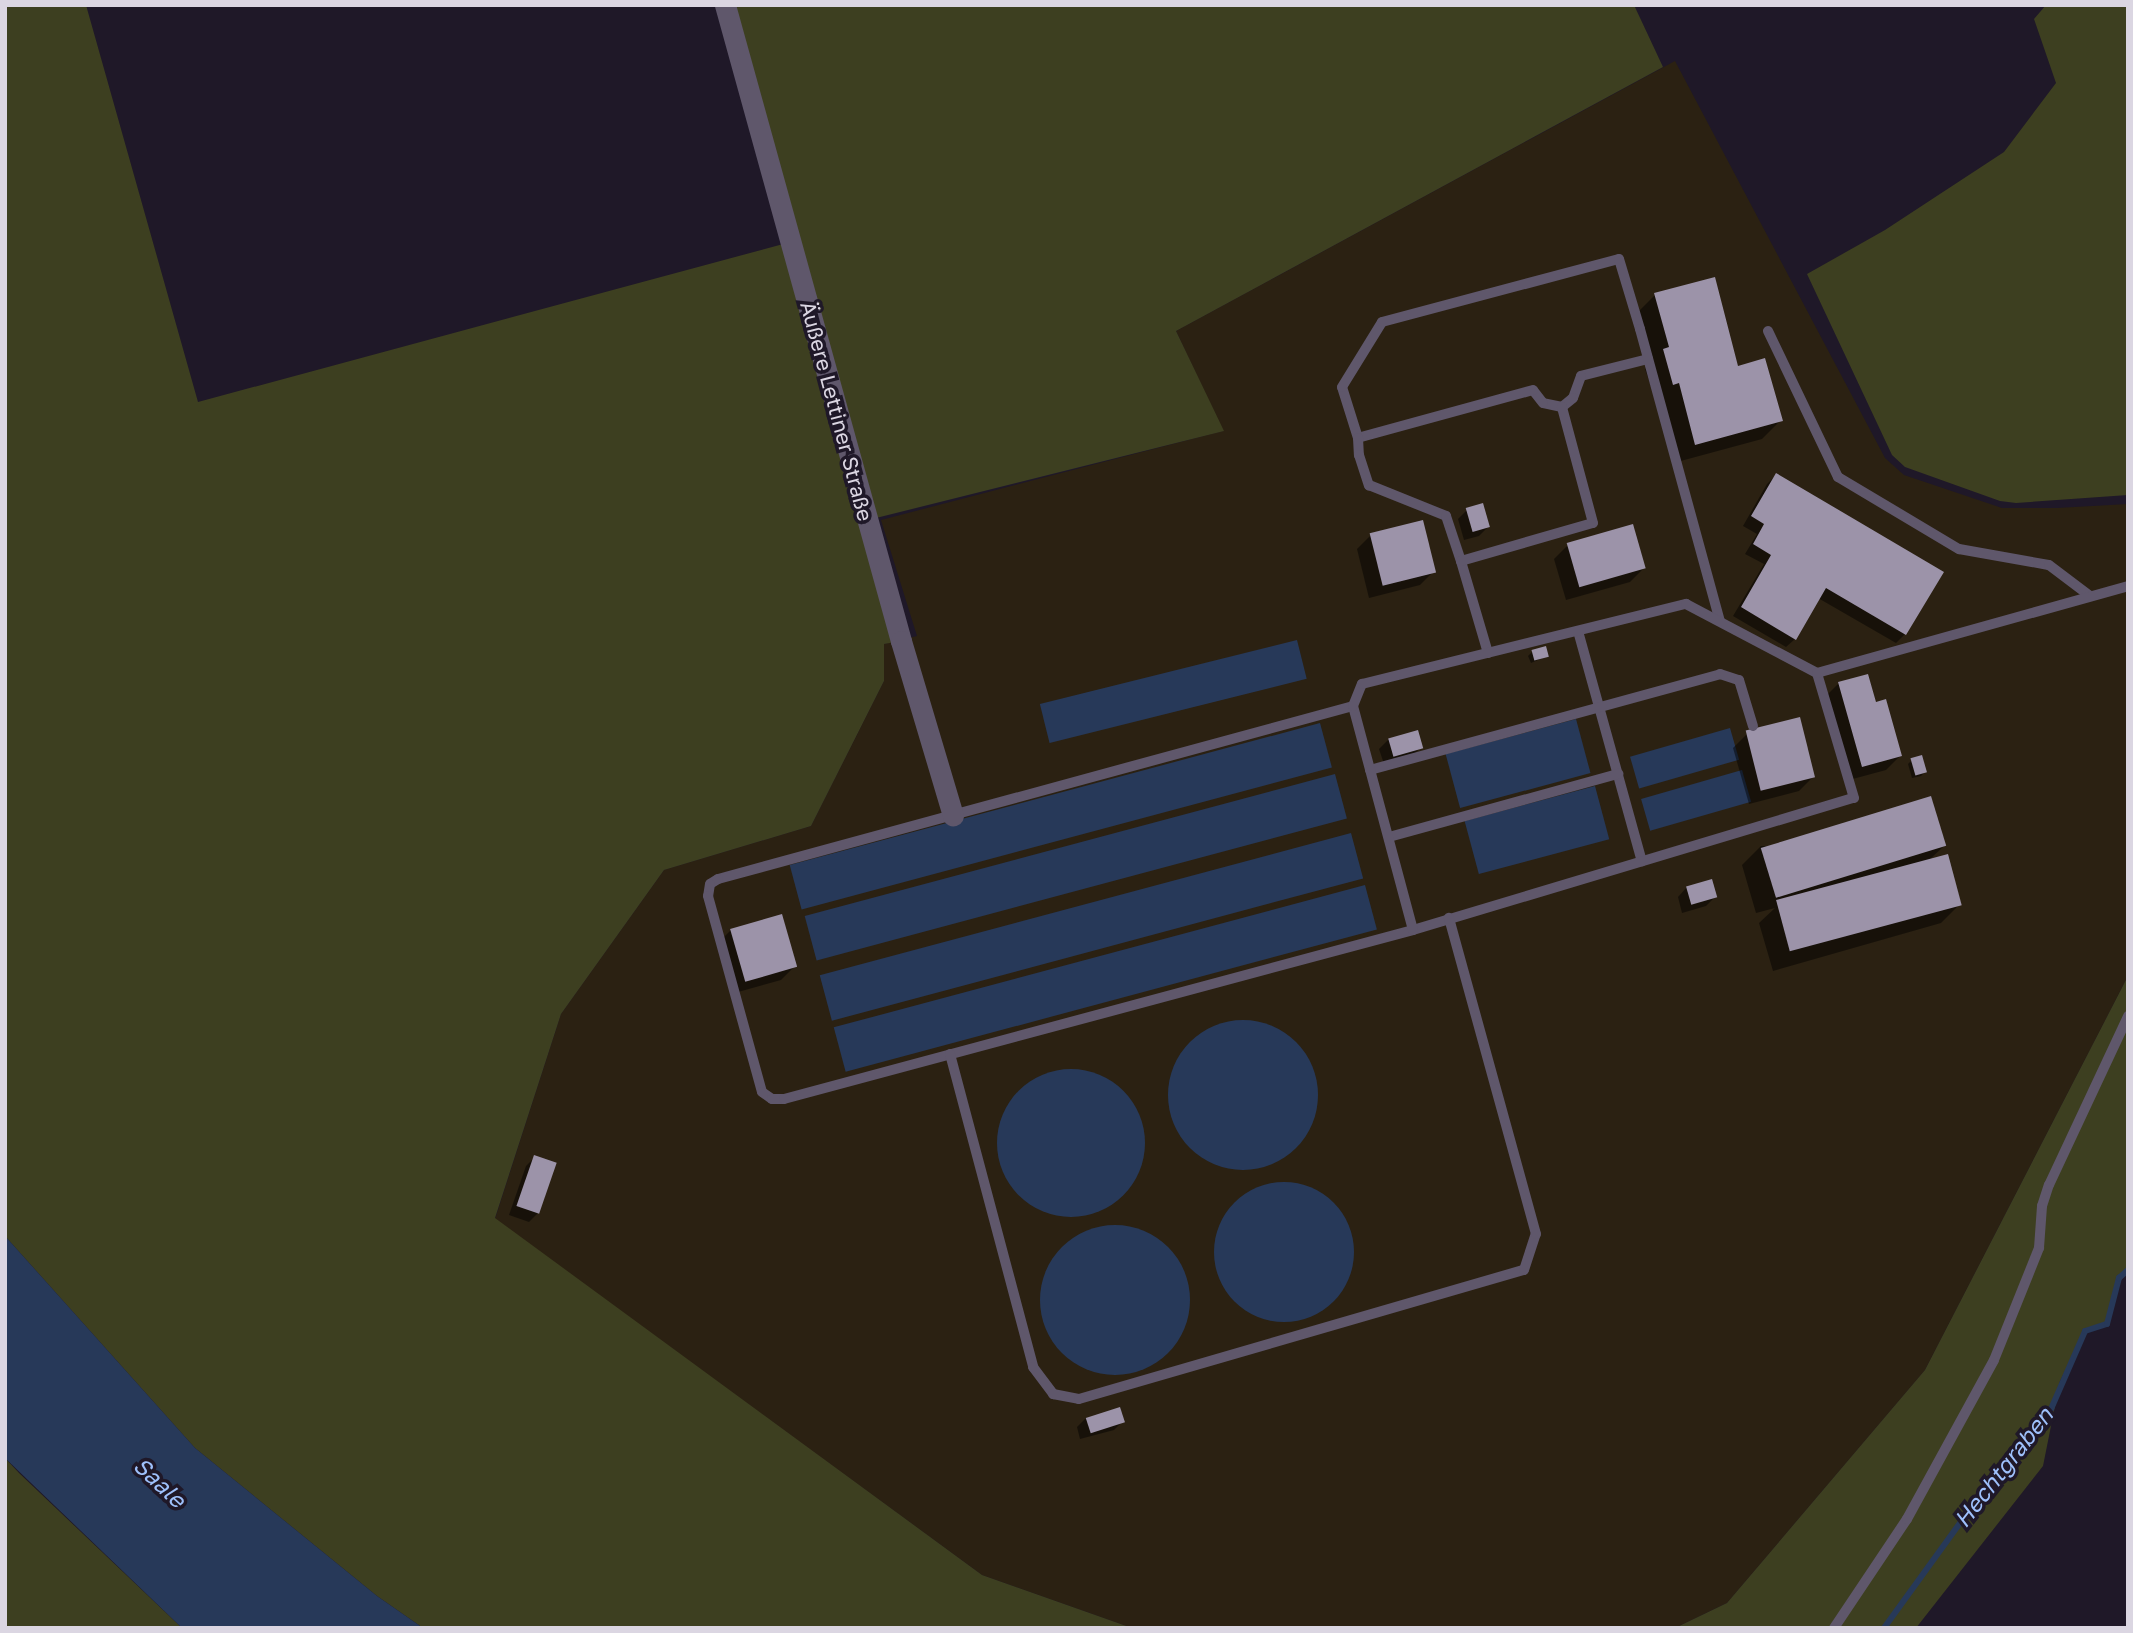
<!DOCTYPE html>
<html>
<head>
<meta charset="utf-8">
<style>
	body { margin:0 }
	#map { position:relative; width:2133px; height:1633px; overflow:hidden; background:#1f1828; font-family:"Golos Text",sans-serif }
	div>[style] { position:absolute }
	.industrial>* { inset:0; background:#2b2112 }
	.green>* { inset:0; background:#3d3f20 }
	.water>* { inset:0; background:#273959; transform-origin:0 0 }
	.round { border-radius:50% }
	.shadow>* { inset:0; background:#0007 }
	.stream>* { height:6px; margin:-3px; padding:0 3px; transform-origin:3px; border-radius:3px; background:#273959 }
	.building>* { inset:0; background:#9c93a9; transform-origin:0 0 }
	.service>* { height:10px; margin:-5px; padding:0 5px; transform-origin:5px; border-radius:5px; background:#5f576b }
	.minor>* { height:21px; margin:-10.5px; padding:0 10.5px; transform-origin:10.5px; border-radius:10.5px; background:#5f576b }
	span { translate:-50% -50%; white-space:nowrap; text-align:center; line-height:1.15; -webkit-text-stroke:7px #1f1828; paint-order:stroke }
	.street-label { font-size:21px; color:#dbd6e2 }
	.water-label { font-size:23px; color:#9ec0fb; font-style:italic }
	.frame { position:absolute; inset:0; border:7px solid #dbd6e2; pointer-events:none }
</style>
</head>
<body>
<div id="map">
	<div class="industrial">
		<i style="clip-path:polygon(1675px 61px,1885px 458px,1904px 475px,2002px 508px,2057px 508px,2128px 504px,2128px 976px,1925px 1370px,1727px 1603px,1675px 1628px,1132px 1628px,982px 1575px,495px 1219px,561px 1014px,664px 870px,811px 826px,884px 681px,884px 644px,917px 636px,881px 520px,1223px 431px,1176px 331px)"></i>
	</div>
	<div class="green">
		<i style="clip-path:polygon(5px 5px,86px 5px,198px 402px,787px 243px,729px 5px,1634px 5px,1663px 67px,1176px 331px,1224px 431px,876px 518px,901px 641px,884px 644px,884px 681px,811px 826px,664px 870px,561px 1014px,495px 1218px,982px 1575px,1132px 1628px,423px 1628px,377px 1596px,195px 1448px,5px 1236px)"></i>
		<i style="clip-path:polygon(2046px 5px,2128px 5px,2128px 495px,2016px 503px,2000px 501px,1905px 467px,1892px 455px,1807px 274px,1885px 230px,2004px 152px,2056px 83px,2034px 19px)"></i>
		<i style="clip-path:polygon(2128px 976px,2128px 1270px,2119px 1278px,2107px 1324px,2085px 1332px,2060px 1381px,2043px 1466px,1916px 1628px,1675px 1628px,1727px 1603px,1925px 1370px)"></i>
		<i style="clip-path:polygon(5px 1458px,19px 1473px,182px 1628px,5px 1628px)"></i>
	</div>
	<div class="water">
		<i style="left:1297px;top:640px;width:40px;height:265px;rotate:76deg"></i>
		<i style="left:1576px;top:719px;width:56px;height:135px;rotate:75deg"></i>
		<i style="left:1320px;top:723px;width:46px;height:549px;rotate:75deg"></i>
		<i style="left:1730px;top:728px;width:33px;height:104px;rotate:74deg"></i>
		<i style="left:1742px;top:770px;width:33px;height:105px;rotate:74deg"></i>
		<i style="left:1335px;top:774px;width:46px;height:549px;rotate:75deg"></i>
		<i style="left:1595px;top:786px;width:55px;height:135px;rotate:75deg"></i>
		<i style="left:1351px;top:833px;width:47px;height:550px;rotate:75deg"></i>
		<i style="left:1365px;top:885px;width:46px;height:550px;rotate:75deg"></i>
		<i class="round" style="left:1168px;top:1020px;width:150px;height:150px"></i>
		<i class="round" style="left:997px;top:1069px;width:148px;height:148px"></i>
		<i class="round" style="left:1214px;top:1182px;width:140px;height:140px"></i>
		<i class="round" style="left:1040px;top:1225px;width:150px;height:150px"></i>
		<i style="clip-path:polygon(5px 1236px,195px 1448px,377px 1596px,423px 1628px,182px 1628px,5px 1458px)"></i>
	</div>
	<div class="shadow">
		<i style="clip-path:polygon(1655px 295px,1737px 368px,1781px 420px,1762px 439px,1677px 462px,1645px 369px,1650px 364px,1636px 314px)"></i>
		<i style="clip-path:polygon(1776px 475px,1941px 572px,1905px 634px,1896px 643px,1818px 598px,1795px 639px,1786px 647px,1733px 616px,1764px 564px,1745px 554px,1757px 534px,1743px 526px,1767px 484px)"></i>
		<i style="clip-path:polygon(1467px 510px,1488px 527px,1479px 536px,1464px 540px,1458px 519px)"></i>
		<i style="clip-path:polygon(1371px 535px,1434px 571px,1420px 585px,1369px 598px,1357px 549px)"></i>
		<i style="clip-path:polygon(1568px 545px,1644px 568px,1630px 582px,1566px 600px,1554px 559px)"></i>
		<i style="clip-path:polygon(1532px 652px,1547px 656px,1531px 663px,1528px 656px)"></i>
		<i style="clip-path:polygon(1839px 683px,1874px 704px,1900px 756px,1886px 770px,1849px 780px,1825px 697px)"></i>
		<i style="clip-path:polygon(1417px 732px,1421px 747px,1412px 756px,1384px 764px,1379px 749px,1388px 740px)"></i>
		<i style="clip-path:polygon(1747px 734px,1813px 777px,1799px 791px,1749px 804px,1733px 748px)"></i>
		<i style="clip-path:polygon(1912px 760px,1925px 772px,1921px 776px,1912px 778px,1908px 764px)"></i>
		<i style="clip-path:polygon(1761px 846px,1944px 846px,1928px 861px,1960px 904px,1941px 923px,1773px 971px,1759px 923px,1775px 908px,1756px 913px,1742px 865px)"></i>
		<i style="clip-path:polygon(1687px 887px,1715px 897px,1706px 906px,1682px 913px,1678px 897px)"></i>
		<i style="clip-path:polygon(731px 930px,795px 966px,781px 980px,731px 994px,717px 944px)"></i>
		<i style="clip-path:polygon(535px 1157px,538px 1213px,529px 1222px,509px 1215px,526px 1166px)"></i>
		<i style="clip-path:polygon(1086px 1418px,1123px 1421px,1114px 1430px,1080px 1439px,1077px 1427px)"></i>
	</div>
	<div class="stream">
		<i style="left:1884px;top:1628px;width:227px;rotate:-54.1deg"></i>
		<i style="left:2017px;top:1444px;width:49px;rotate:-45.8deg"></i>
		<i style="left:2051px;top:1409px;width:85px;rotate:-66.4deg"></i>
		<i style="left:2085px;top:1331px;width:23px;rotate:-18deg"></i>
		<i style="left:2107px;top:1324px;width:48px;rotate:-75.4deg"></i>
		<i style="left:2119px;top:1278px;width:12px;rotate:-42deg"></i>
	</div>
	<div class="building">
		<i style="clip-path:polygon(1715px 277px,1738px 366px,1765px 358px,1783px 421px,1695px 445px,1679px 383px,1673px 385px,1663px 349px,1669px 347px,1654px 293px)"></i>
		<i style="clip-path:polygon(1776px 473px,1944px 572px,1906px 635px,1826px 588px,1796px 640px,1741px 607px,1771px 555px,1753px 544px,1764px 524px,1751px 516px)"></i>
		<i style="left:1483px;top:503px;width:25px;height:18px;rotate:74deg"></i>
		<i style="left:1423px;top:520px;width:54px;height:55px;rotate:76deg"></i>
		<i style="left:1633px;top:524px;width:46px;height:69px;rotate:74deg"></i>
		<i style="left:1546px;top:646px;width:11px;height:15px;rotate:75deg"></i>
		<i style="clip-path:polygon(1868px 674px,1876px 702px,1886px 699px,1902px 756px,1862px 767px,1838px 682px)"></i>
		<i style="left:1800px;top:717px;width:62px;height:56px;rotate:76deg"></i>
		<i style="left:1418px;top:730px;width:19px;height:31px;rotate:74deg"></i>
		<i style="left:1922px;top:755px;width:18px;height:12px;rotate:74deg"></i>
		<i style="left:1931px;top:796px;width:52px;height:178px;rotate:73deg"></i>
		<i style="left:1948px;top:854px;width:53px;height:178px;rotate:75deg"></i>
		<i style="left:1712px;top:879px;width:19px;height:27px;rotate:74deg"></i>
		<i style="left:782px;top:914px;width:55px;height:54px;rotate:74deg"></i>
		<i style="left:534px;top:1155px;width:24px;height:54px;rotate:19deg"></i>
		<i style="left:1120px;top:1407px;width:16px;height:36px;rotate:72deg"></i>
	</div>
	<div class="service">
		<i style="left:1768px;top:331px;width:162px;rotate:64.4deg"></i>
		<i style="left:1838px;top:477px;width:141px;rotate:30.8deg"></i>
		<i style="left:1959px;top:549px;width:91px;rotate:10.1deg"></i>
		<i style="left:2049px;top:565px;width:51px;rotate:37.1deg"></i>
		<i style="left:1648px;top:359px;width:69px;rotate:165.8deg"></i>
		<i style="left:1581px;top:376px;width:23px;rotate:110deg"></i>
		<i style="left:1573px;top:398px;width:14px;rotate:141deg"></i>
		<i style="left:1562px;top:407px;width:19px;rotate:-168deg"></i>
		<i style="left:1543px;top:403px;width:16px;rotate:-128deg"></i>
		<i style="left:1533px;top:390px;width:181px;rotate:164.7deg"></i>
		<i style="left:1358px;top:438px;width:53px;rotate:-107.4deg"></i>
		<i style="left:1342px;top:387px;width:76px;rotate:-58.4deg"></i>
		<i style="left:1382px;top:322px;width:245px;rotate:-14.9deg"></i>
		<i style="left:1619px;top:259px;width:73px;rotate:73.3deg"></i>
		<i style="left:1640px;top:329px;width:303px;rotate:74.7deg"></i>
		<i style="left:1358px;top:438px;width:17px;rotate:87deg"></i>
		<i style="left:1359px;top:455px;width:32px;rotate:72deg"></i>
		<i style="left:1369px;top:485px;width:83px;rotate:21.9deg"></i>
		<i style="left:1446px;top:516px;width:47px;rotate:71.6deg"></i>
		<i style="left:1578px;top:631px;width:239px;rotate:74.5deg"></i>
		<i style="left:1488px;top:653px;width:96px;rotate:-106.4deg"></i>
		<i style="left:1461px;top:561px;width:137px;rotate:-16.1deg"></i>
		<i style="left:1593px;top:523px;width:120px;rotate:-105deg"></i>
		<i style="left:1353px;top:706px;width:658px;rotate:164.76deg"></i>
		<i style="left:718px;top:879px;width:9px;rotate:148deg"></i>
		<i style="left:710px;top:884px;width:12px;rotate:99deg"></i>
		<i style="left:708px;top:896px;width:203px;rotate:74.6deg"></i>
		<i style="left:762px;top:1092px;width:12px;rotate:35deg"></i>
		<i style="left:772px;top:1099px;width:12px"></i>
		<i style="left:784px;top:1099px;width:651px;rotate:-15.04deg"></i>
		<i style="left:1413px;top:930px;width:460px;rotate:-16.7deg"></i>
		<i style="left:1854px;top:798px;width:130px;rotate:-106.5deg"></i>
		<i style="left:1370px;top:770px;width:363px;rotate:-15.3deg"></i>
		<i style="left:1720px;top:674px;width:20px;rotate:18deg"></i>
		<i style="left:1739px;top:680px;width:48px;rotate:73.1deg"></i>
		<i style="left:1389px;top:837px;width:238px;rotate:-15.4deg"></i>
		<i style="left:1413px;top:930px;width:232px;rotate:-105deg"></i>
		<i style="left:1353px;top:706px;width:24px;rotate:-68deg"></i>
		<i style="left:1362px;top:684px;width:334px;rotate:-13.9deg"></i>
		<i style="left:1686px;top:604px;width:148px;rotate:27.8deg"></i>
		<i style="left:1817px;top:673px;width:323px;rotate:-15.6deg"></i>
		<i style="left:950px;top:1054px;width:324px;rotate:75.1deg"></i>
		<i style="left:1033px;top:1367px;width:34px;rotate:53deg"></i>
		<i style="left:1053px;top:1394px;width:26px;rotate:11deg"></i>
		<i style="left:1079px;top:1399px;width:463px;rotate:-16.2deg"></i>
		<i style="left:1524px;top:1270px;width:38px;rotate:-72deg"></i>
		<i style="left:1536px;top:1234px;width:328px;rotate:-105.4deg"></i>
		<i style="left:1834px;top:1628px;width:131px;rotate:-56.2deg"></i>
		<i style="left:1907px;top:1519px;width:181px;rotate:-61.3deg"></i>
		<i style="left:1994px;top:1360px;width:121px;rotate:-68.1deg"></i>
		<i style="left:2039px;top:1248px;width:42px;rotate:-85.9deg"></i>
		<i style="left:2042px;top:1206px;width:22px;rotate:-72deg"></i>
		<i style="left:2049px;top:1185px;width:187px;rotate:-64.9deg"></i>
	</div>
	<div class="minor">
		<i style="left:725px;top:5px;width:660px;rotate:74.53deg"></i>
		<i style="left:901px;top:641px;width:182px;rotate:73.4deg"></i>
	</div>
	<div class="street-label">
		<span style="left:837px;top:411px;rotate:75deg">Äußere Lettiner Straße</span>
	</div>
	<div class="water-label">
		<span style="left:2003px;top:1467px;rotate:-52deg">Hechtgraben</span>
		<span style="left:160px;top:1482px;rotate:43deg">Saale</span>
	</div>
	<div class="frame"></div>
</div>
</body>
</html>
